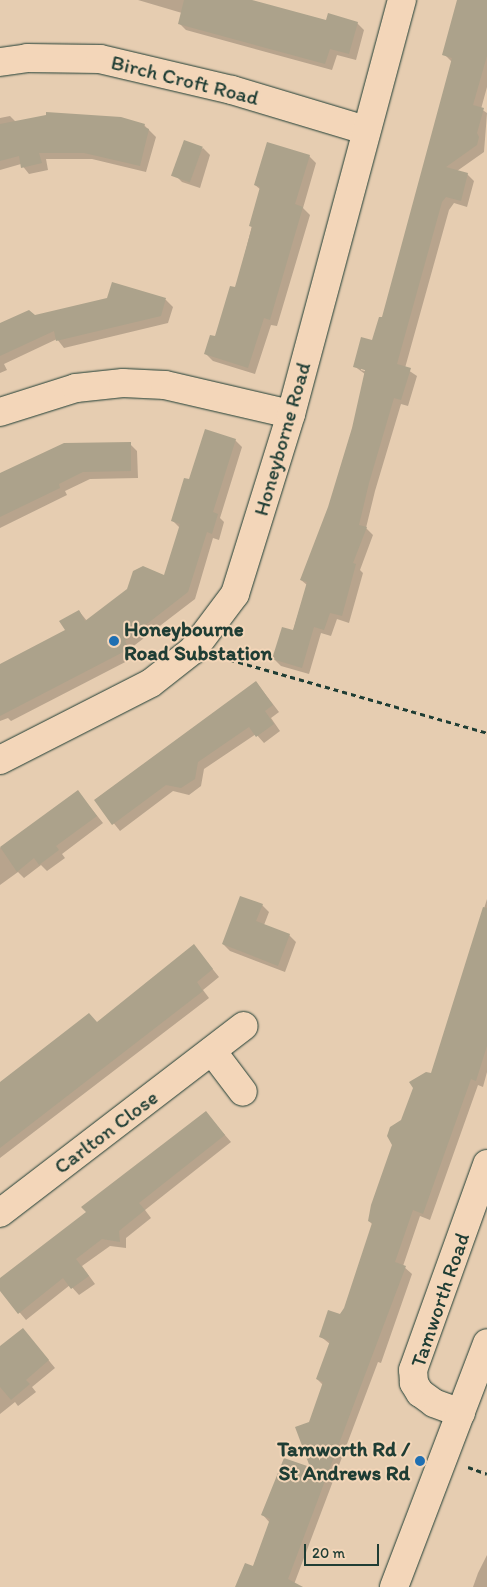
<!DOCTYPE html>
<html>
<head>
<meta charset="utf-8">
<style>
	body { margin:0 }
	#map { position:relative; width:487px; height:1587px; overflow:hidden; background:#e6cdb1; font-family:Itim,sans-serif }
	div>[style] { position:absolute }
	.shadow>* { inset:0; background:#0003 }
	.building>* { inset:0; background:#aca28b; transform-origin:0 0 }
	.path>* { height:3px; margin-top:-1.5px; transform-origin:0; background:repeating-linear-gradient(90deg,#1f3d34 0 5px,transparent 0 9px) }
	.roads { filter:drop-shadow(0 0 1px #1f3d34) drop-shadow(0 0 1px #1f3d34) }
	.street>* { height:28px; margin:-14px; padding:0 14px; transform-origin:14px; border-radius:14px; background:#f3d6b9 }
	.primary>* { height:28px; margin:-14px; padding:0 14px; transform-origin:14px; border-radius:14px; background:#f3d6b9 }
	.dots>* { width:14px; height:14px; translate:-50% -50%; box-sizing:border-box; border:2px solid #f3d6b9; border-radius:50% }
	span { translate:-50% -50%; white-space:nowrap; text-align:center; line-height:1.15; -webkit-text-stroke:4px #f3d6b9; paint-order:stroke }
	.street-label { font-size:21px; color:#1f3d34 }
	.poi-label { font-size:21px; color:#1f3d34; font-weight:700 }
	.left { translate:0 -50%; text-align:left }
	.right { translate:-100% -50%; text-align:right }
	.scale { position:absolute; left:304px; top:1544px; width:75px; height:22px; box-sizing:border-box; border:2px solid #1f3d34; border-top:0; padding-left:6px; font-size:15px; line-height:18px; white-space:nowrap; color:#1f3d34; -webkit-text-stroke:4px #f3d6b9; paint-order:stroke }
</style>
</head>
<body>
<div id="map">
	<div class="shadow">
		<i style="clip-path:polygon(138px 0,245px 0,326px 22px,357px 23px,364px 30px,356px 60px,337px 55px,332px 70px,186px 30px,179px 23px,182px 13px)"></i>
		<i style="clip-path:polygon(evenodd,468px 0,487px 0,487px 87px,481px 109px,487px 113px,484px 152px,457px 171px,467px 174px,474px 181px,467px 207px,454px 203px,449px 210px,405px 368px,417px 376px,408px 406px,401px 404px,375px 491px,366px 528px,373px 535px,360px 570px,363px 573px,349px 623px,337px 619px,331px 636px,321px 633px,309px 674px,281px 666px,274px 659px,293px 631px,307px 585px,301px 580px,329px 507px,364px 390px,365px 374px,354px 366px,373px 342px,383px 319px,452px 62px,444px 54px,468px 0,361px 368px,371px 373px,361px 370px,361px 368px)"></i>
		<i style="clip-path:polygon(10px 116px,16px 122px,144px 125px,156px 137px,146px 172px,92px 159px,46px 159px,48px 170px,29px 174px,21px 164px,0 170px,0 118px)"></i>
		<i style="clip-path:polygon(203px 148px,210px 155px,200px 188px,182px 182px,175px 175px)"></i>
		<i style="clip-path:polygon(309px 156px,316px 163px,303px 208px,310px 215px,277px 326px,271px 325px,255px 374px,213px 361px,206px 354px,216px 338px,236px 289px,261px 190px,255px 185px)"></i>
		<i style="clip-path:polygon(113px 284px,166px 300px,173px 307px,168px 323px,64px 348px,57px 339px,4px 364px,7px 370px,0 373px,0 324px,108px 299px)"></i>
		<i style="clip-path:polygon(235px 440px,242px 447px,220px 518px,224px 522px,219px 540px,213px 538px,195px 599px,131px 648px,135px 657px,11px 721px,8px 718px,0 721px,0 665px,66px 631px,79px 611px,87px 621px,165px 577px,180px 528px,173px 521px,190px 481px)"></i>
		<i style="clip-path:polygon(130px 444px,137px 451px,138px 478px,90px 479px,65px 491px,67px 495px,0 528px,0 474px)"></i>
		<i style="clip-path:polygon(256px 682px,279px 712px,271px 718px,280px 731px,264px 743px,256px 734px,204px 769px,201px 786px,189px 795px,173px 791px,120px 831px,95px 800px)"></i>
		<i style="clip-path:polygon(78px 792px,103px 823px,62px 854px,65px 858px,47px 871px,41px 865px,24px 878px,18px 872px,0 885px,0 848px)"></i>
		<i style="clip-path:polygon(487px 899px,487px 1072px,483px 1087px,478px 1085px,430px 1220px,420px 1216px,403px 1266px,412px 1274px,381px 1363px,378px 1362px,293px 1587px,236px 1587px,253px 1567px,270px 1523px,263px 1515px,312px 1469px,310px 1423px,323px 1385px,317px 1379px,330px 1344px,320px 1336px,345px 1309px,373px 1225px,369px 1221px,402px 1121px,432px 1075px)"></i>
		<i style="clip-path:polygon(262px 905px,269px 912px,264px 925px,289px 935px,296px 942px,285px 972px,230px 951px,223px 944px)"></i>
		<i style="clip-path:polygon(194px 946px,219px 977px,203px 990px,209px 998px,0 1158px,0 1084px,98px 1023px)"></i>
		<i style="clip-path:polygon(206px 1113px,231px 1142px,145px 1210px,151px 1218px,126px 1238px,126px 1248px,110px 1246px,82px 1266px,95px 1284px,79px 1295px,70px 1285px,26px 1320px,0 1289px,0 1280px,88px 1212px)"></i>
		<i style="clip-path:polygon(23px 1329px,55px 1368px,32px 1387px,36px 1392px,18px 1406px,15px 1402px,0 1414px,0 1348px)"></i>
		<i style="clip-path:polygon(487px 1555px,487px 1587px,473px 1587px,478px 1573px)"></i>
	</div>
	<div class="building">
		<i style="clip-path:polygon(184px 0,252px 0,326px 20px,328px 13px,358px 22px,349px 54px,330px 49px,325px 64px,178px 24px)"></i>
		<i style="clip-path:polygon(457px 0,487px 0,487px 56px,473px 105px,484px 108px,477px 133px,479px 137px,477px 145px,446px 167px,468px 173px,461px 201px,446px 197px,442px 202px,397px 364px,411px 368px,401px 400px,394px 398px,369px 483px,359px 525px,367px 527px,353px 563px,356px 564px,342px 616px,330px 613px,324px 630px,314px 627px,302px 668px,272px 659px,282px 627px,293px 630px,307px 582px,300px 580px,328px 507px,352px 428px,365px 370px,353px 367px,361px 337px,372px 340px,379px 317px,382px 317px,452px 58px,442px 55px)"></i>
		<i style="clip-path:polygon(46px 112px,121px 117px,145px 124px,144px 127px,149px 129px,140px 166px,84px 153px,39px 153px,42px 163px,21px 168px,19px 156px,0 161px,0 124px,46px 115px)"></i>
		<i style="left:184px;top:140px;width:20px;height:38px;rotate:20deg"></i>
		<i style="clip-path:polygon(267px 142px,310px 155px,295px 204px,303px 207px,270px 320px,264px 318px,248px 368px,204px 354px,210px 335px,215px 336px,230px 286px,235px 287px,252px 227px,249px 226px,260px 187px,254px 185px)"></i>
		<i style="clip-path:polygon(112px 282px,166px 298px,161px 316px,56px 341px,54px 331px,0 356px,0 323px,29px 310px,35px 315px,107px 298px)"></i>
		<i style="clip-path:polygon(205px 429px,236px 439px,213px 512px,218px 514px,212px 534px,207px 532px,188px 592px,125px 641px,129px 649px,0 716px,0 664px,65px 630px,59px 621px,79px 610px,85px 621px,127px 589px,133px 571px,143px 566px,164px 575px,180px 524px,171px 521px,184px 478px,189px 479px)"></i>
		<i style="clip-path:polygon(131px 442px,131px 471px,83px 472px,59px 484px,60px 488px,0 517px,0 473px,64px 443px)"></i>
		<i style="clip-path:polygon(256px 681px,273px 705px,265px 711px,274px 724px,256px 737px,249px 727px,198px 762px,195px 779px,181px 788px,166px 785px,112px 825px,94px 800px)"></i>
		<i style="clip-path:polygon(78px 790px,97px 816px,56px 846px,59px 850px,39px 865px,34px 858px,17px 872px,0 847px)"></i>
		<i style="clip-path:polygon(240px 896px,263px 904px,256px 921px,290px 934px,278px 966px,222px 944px)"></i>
		<i style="clip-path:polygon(483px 907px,487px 908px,487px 1046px,476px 1081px,471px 1079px,423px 1214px,413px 1210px,395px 1262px,406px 1266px,288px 1579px,303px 1587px,235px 1587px,245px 1563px,253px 1566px,270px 1519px,261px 1515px,284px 1458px,310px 1467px,295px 1427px,309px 1422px,323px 1382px,316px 1379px,330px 1341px,319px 1337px,328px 1310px,340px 1314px,344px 1308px,372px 1223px,368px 1221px,371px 1205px,392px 1145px,387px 1136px,390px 1127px,401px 1120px,413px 1088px,409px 1082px,426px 1072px,431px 1073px)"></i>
		<i style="clip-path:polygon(194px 944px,213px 969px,197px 982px,203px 991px,0 1148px,0 1082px,89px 1013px,97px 1022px)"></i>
		<i style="clip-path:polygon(206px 1111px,225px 1135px,139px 1203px,145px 1210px,119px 1231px,120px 1242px,102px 1239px,76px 1259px,89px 1276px,71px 1289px,63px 1278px,18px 1314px,0 1291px,0 1278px,86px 1212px,81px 1207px)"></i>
		<i style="clip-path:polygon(23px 1328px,49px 1360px,26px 1380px,30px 1384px,11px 1400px,0 1387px,0 1346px)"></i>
	</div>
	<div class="path">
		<i style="left:221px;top:657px;width:277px;rotate:15.9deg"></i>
		<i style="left:468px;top:1467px;width:20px;rotate:20deg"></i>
	</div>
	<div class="roads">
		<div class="street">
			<i style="left:0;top:62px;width:27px;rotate:-8deg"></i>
			<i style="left:27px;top:58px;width:73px;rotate:0.8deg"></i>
			<i style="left:100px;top:59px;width:136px;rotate:13.2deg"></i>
			<i style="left:232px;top:90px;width:139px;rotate:16.7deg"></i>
			<i style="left:0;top:412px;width:80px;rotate:-17.5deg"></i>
			<i style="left:76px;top:388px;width:47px;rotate:-6.1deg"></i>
			<i style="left:123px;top:383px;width:42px;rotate:2.7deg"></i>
			<i style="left:165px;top:385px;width:129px;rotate:13deg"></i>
			<i style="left:0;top:760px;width:169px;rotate:-27deg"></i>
			<i style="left:151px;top:683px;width:53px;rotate:-38.2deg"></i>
			<i style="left:193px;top:650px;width:70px;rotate:-53.1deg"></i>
			<i style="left:235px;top:594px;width:189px;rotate:-72.7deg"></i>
			<i style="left:291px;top:414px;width:429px;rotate:-75deg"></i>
			<i style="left:212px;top:1051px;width:51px;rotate:52.9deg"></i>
			<i style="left:0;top:1213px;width:307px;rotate:-37.5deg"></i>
			<i style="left:461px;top:1413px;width:29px;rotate:-160deg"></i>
			<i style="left:434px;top:1403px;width:17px;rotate:-144deg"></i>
			<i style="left:420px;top:1393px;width:12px;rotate:-121deg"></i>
			<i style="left:414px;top:1383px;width:13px;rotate:-94deg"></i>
			<i style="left:413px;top:1370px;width:219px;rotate:-70.2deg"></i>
		</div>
		<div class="primary">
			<i style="left:394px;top:1587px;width:261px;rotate:-69.1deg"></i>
		</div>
	</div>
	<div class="dots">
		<i style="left:114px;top:641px;background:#1f6fb2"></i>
		<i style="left:420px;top:1461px;background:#1f6fb2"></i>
	</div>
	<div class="street-label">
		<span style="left:185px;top:80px;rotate:14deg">Birch Croft Road</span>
		<span style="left:282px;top:439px;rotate:-74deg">Honeyborne Road</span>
		<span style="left:106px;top:1132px;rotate:-37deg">Carlton Close</span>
		<span style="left:440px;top:1300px;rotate:-71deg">Tamworth Road</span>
	</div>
	<div class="poi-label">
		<span class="left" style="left:124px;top:641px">Honeybourne<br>Road Substation</span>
		<span class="right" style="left:410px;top:1461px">Tamworth Rd /<br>St Andrews Rd</span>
	</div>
	<div class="scale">20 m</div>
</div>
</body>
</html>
